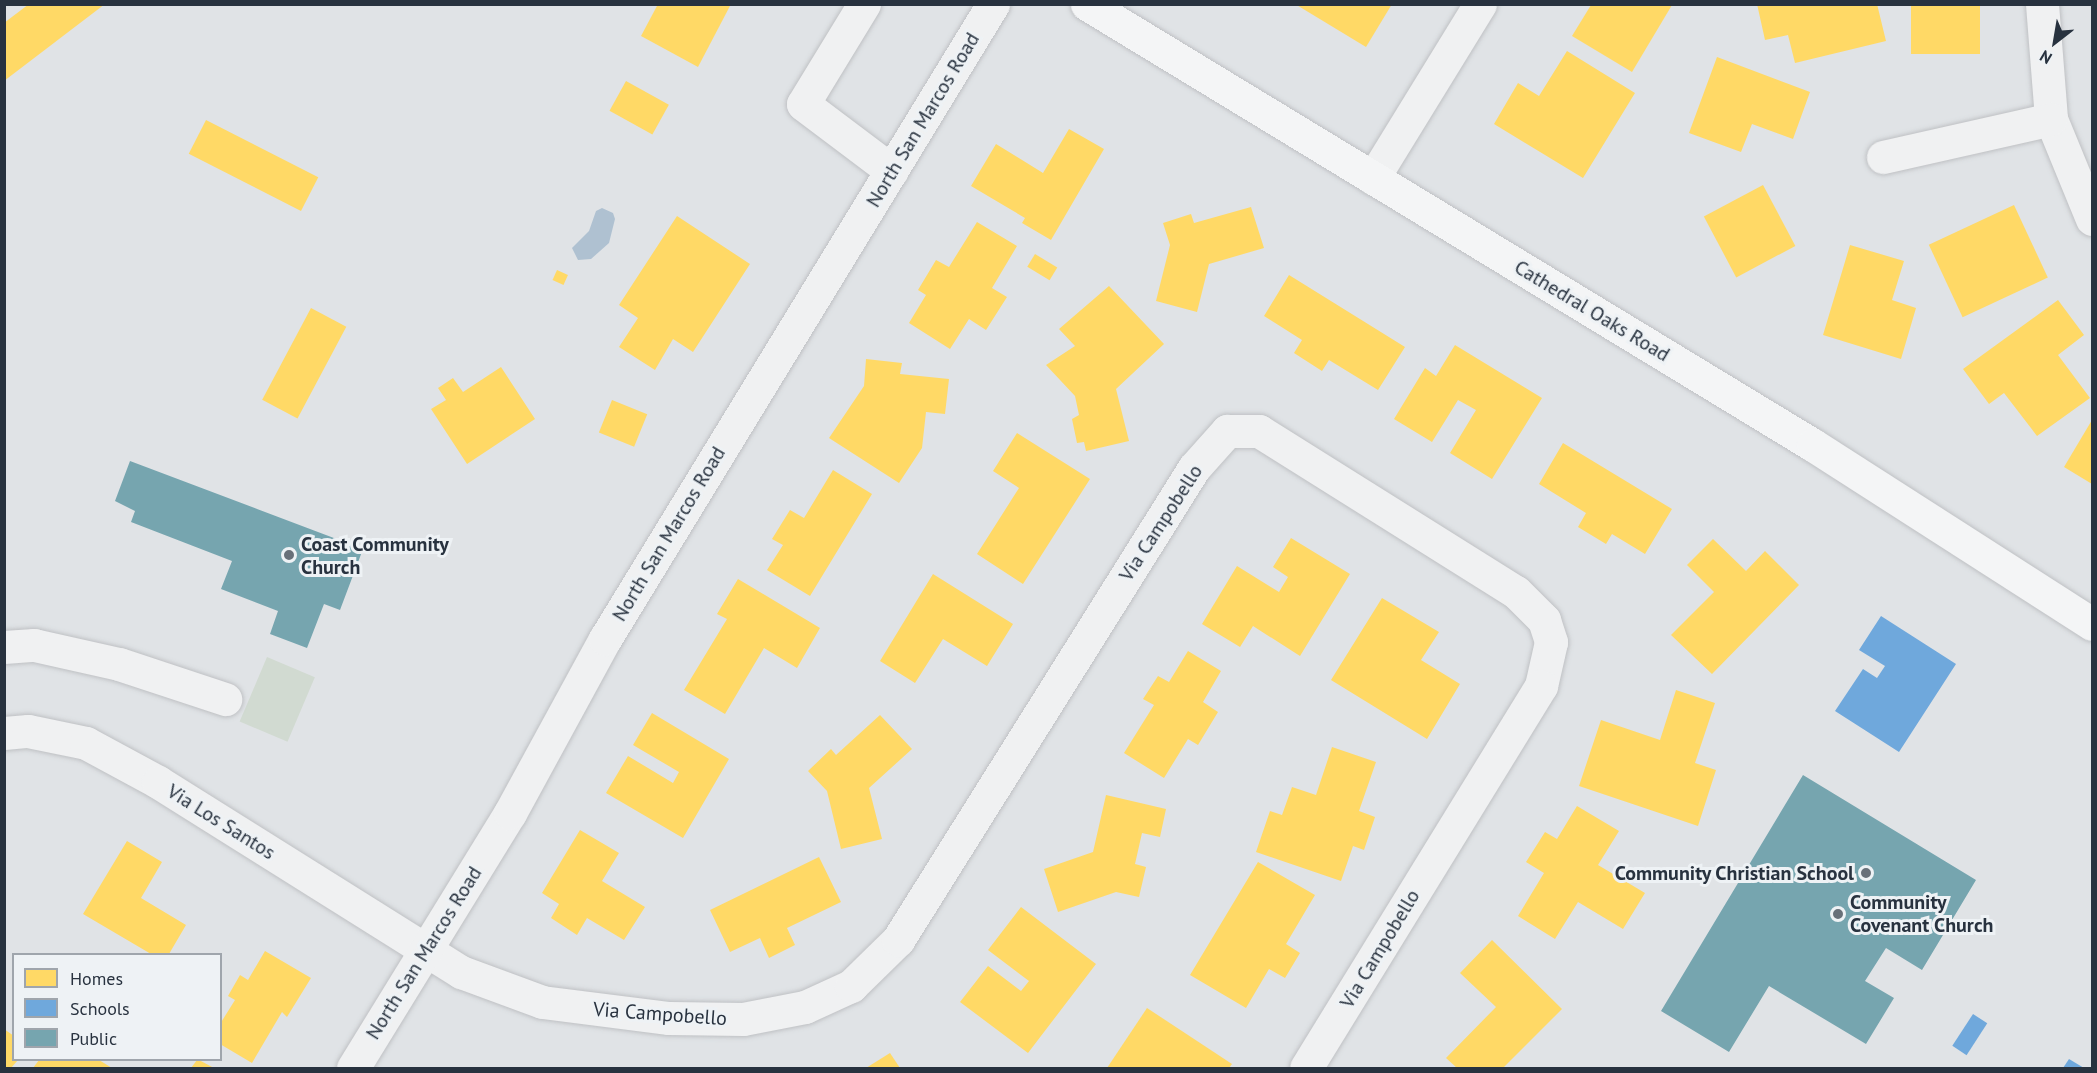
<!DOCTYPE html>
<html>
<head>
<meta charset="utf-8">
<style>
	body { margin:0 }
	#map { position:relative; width:2097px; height:1073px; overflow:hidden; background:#e0e3e6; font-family:"PT Sans",sans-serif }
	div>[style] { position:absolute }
	.green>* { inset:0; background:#d1dad1; transform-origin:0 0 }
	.water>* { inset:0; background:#afc1d1 }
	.homes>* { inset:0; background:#ffd966; transform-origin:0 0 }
	.schools>* { inset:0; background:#6fa8dc; transform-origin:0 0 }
	.public>* { inset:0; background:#76a5af }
	.roads { filter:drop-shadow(0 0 2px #bfc1c4) drop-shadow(0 0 2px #bfc1c4) }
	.minor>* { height:33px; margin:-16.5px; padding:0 16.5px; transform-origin:16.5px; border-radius:16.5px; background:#f0f1f2 }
	.major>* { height:33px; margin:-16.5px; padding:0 16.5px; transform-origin:16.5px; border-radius:16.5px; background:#f4f5f6 }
	.dots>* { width:16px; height:16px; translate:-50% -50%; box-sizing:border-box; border:3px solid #eef2f5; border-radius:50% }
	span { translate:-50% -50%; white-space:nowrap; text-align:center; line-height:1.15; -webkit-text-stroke:6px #eef2f5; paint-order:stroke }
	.street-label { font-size:20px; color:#28323f }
	.poi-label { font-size:20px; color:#28323f; font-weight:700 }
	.left { translate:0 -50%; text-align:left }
	.right { translate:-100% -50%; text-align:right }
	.frame { position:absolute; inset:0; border:6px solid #28323f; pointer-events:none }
	.legend { position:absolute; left:12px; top:953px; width:210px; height:108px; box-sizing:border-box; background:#eef2f5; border:2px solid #9fa5ac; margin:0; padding:8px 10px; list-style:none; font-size:18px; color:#28323f }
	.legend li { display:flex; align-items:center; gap:12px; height:30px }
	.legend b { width:30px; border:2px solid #9fa5ac }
	.north { position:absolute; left:2025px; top:12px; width:60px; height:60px; -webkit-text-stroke:4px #eef2f5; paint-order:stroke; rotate:211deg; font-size:16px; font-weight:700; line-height:24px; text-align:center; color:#28323f }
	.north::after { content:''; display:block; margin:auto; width:21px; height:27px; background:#28323f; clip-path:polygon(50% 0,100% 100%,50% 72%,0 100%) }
</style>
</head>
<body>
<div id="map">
	<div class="green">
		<i style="left:267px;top:657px;width:52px;height:70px;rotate:23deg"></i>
	</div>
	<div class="water">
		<i style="clip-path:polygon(602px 208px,613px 213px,615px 219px,609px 243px,591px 259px,578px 260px,572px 248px,589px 231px,596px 211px)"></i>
	</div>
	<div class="homes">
		<i style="clip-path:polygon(29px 4px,105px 4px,4px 81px,4px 23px)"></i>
		<i style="clip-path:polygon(658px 4px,731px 4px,698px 67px,641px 36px)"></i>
		<i style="clip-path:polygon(1295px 4px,1392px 4px,1366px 47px)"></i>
		<i style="clip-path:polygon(1757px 4px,1877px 4px,1886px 41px,1795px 63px,1788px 35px,1765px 40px)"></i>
		<i style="left:1911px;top:4px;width:69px;height:50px"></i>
		<i style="clip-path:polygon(1591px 5px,1672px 5px,1632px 72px,1572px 36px)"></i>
		<i style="clip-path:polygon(1567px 51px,1635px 93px,1583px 178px,1494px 124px,1518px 83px,1539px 96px)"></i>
		<i style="clip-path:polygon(1717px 57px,1810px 92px,1793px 139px,1752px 124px,1741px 152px,1689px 133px)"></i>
		<i style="left:626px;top:81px;width:49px;height:34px;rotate:29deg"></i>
		<i style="left:206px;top:120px;width:126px;height:38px;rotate:27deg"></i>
		<i style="clip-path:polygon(1069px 129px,1104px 149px,1051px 240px,1022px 223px,1025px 218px,971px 186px,996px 144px,1043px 173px)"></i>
		<i style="left:1763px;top:185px;width:69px;height:67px;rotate:62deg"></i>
		<i style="left:2014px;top:205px;width:80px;height:94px;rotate:65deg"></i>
		<i style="clip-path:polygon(1251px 207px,1264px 248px,1209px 264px,1197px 312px,1156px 301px,1170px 245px,1163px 223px,1191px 214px,1194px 223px)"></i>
		<i style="clip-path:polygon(677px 216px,750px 264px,693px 352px,673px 339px,655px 370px,619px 347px,638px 318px,619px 305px)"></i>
		<i style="clip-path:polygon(977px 222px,1017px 246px,992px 288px,1007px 297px,986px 330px,969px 319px,950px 349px,909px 323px,926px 295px,918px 290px,936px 260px,949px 267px)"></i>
		<i style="clip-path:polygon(1850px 245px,1904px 261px,1892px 300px,1916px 308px,1901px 359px,1823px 335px)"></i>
		<i style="left:1035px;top:254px;width:26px;height:15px;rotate:31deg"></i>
		<i style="left:557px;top:270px;width:12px;height:11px;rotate:24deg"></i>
		<i style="clip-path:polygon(1289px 275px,1405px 347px,1378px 390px,1329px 360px,1322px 371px,1294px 353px,1302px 340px,1264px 316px)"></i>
		<i style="clip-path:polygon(1109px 286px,1164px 344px,1116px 389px,1129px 441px,1086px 451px,1084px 442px,1077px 443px,1072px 419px,1079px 415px,1075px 396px,1046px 365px,1075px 346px,1059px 329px)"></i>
		<i style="clip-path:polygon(2058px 300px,2084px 335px,2058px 355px,2090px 398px,2037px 436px,2004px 393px,1989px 404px,1963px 369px)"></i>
		<i style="left:311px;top:308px;width:40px;height:104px;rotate:28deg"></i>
		<i style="clip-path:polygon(1455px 345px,1542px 398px,1492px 479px,1450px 453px,1476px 410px,1458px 400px,1432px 442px,1394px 419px,1425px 368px,1436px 376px)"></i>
		<i style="clip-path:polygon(866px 359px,902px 363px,900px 374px,949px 379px,945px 414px,926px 412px,922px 448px,899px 483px,829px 438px,864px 386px)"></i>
		<i style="clip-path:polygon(501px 367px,535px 419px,467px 464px,431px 409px,446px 400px,438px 388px,453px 378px,463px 392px)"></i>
		<i style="left:612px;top:400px;width:38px;height:35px;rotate:22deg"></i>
		<i style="clip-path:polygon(2092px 420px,2092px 484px,2064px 467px)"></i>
		<i style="clip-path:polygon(1017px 433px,1090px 479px,1023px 584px,977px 554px,1019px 488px,993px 471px)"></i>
		<i style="clip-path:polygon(1563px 443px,1672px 509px,1645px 554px,1612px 534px,1606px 544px,1578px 527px,1586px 513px,1539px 484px)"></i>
		<i style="clip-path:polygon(833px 470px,872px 494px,810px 596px,767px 570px,783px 545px,772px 539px,790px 510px,804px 518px)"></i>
		<i style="clip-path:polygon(1291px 538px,1350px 574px,1300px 656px,1253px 626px,1240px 647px,1202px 624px,1237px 566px,1279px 592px,1288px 577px,1273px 567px)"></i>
		<i style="clip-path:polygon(1713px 539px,1746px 571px,1765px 551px,1799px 585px,1712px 674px,1671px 635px,1714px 592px,1687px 565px)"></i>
		<i style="clip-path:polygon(933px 574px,1013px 624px,987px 666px,943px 639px,915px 683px,880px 661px)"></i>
		<i style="clip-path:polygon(738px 579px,820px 628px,797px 668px,764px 648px,725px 714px,684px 690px,727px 619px,717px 614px)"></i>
		<i style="clip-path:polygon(1382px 598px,1439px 632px,1421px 660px,1460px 684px,1427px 739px,1331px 680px)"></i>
		<i style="clip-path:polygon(1188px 651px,1221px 671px,1203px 702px,1218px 712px,1198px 745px,1188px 739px,1164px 778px,1124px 753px,1154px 705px,1143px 699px,1158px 676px,1169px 682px)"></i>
		<i style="clip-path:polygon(1676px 690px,1715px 703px,1695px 763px,1716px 770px,1698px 826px,1579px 786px,1601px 720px,1660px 740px)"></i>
		<i style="clip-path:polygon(652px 713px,729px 759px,683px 838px,606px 793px,628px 756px,673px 783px,679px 772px,633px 745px)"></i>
		<i style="clip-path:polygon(880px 715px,912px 749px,869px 788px,882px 839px,841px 849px,827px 791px,808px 771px,831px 749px,836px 755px)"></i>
		<i style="clip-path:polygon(1332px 747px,1376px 762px,1359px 811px,1375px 817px,1364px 850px,1353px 846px,1341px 881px,1256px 852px,1270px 811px,1282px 815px,1292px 787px,1316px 795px)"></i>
		<i style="clip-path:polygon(1106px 795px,1166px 809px,1160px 837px,1142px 833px,1135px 864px,1146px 867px,1139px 897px,1116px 892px,1058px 912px,1044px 869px,1093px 852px)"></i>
		<i style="clip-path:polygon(1577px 806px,1619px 831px,1598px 865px,1645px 893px,1623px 929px,1578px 902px,1555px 939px,1518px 916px,1544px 873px,1526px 862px,1545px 832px,1557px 839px)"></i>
		<i style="clip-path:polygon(580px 830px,619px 853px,602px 881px,645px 907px,624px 940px,587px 918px,577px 935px,551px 918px,559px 904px,542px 893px)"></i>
		<i style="clip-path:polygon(127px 841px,162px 862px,141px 898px,186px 925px,169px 954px,151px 954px,83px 914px)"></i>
		<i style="clip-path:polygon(819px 857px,841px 902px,787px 928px,795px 945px,769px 958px,760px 938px,730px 952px,710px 910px)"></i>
		<i style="clip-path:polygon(1258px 862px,1315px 895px,1286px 944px,1300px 953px,1285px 978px,1269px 969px,1246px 1008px,1190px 975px)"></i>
		<i style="clip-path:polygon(1021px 907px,1096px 964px,1028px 1053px,960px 1002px,988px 966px,1021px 991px,1029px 981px,988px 950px)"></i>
		<i style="clip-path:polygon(1492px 940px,1562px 1009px,1503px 1068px,1457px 1068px,1446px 1058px,1496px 1007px,1460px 973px)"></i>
		<i style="clip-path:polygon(265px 951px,311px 978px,287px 1017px,282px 1012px,252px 1063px,220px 1044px,220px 1024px,235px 1000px,228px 996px,240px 975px,248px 980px)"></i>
		<i style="clip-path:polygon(1147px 1008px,1232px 1064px,1229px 1068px,1107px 1068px)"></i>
		<i style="clip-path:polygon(4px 1029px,14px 1036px,14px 1060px,18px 1060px,11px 1068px,4px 1068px)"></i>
		<i style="clip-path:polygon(890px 1053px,900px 1068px,866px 1068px)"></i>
		<i style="clip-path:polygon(39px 1060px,99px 1060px,112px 1068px,33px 1068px)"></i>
		<i style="clip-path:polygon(197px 1060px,199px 1060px,214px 1068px,191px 1068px)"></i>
	</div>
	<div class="schools">
		<i style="clip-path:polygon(1881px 616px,1956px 664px,1899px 752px,1835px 711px,1863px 669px,1877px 678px,1885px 666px,1859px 650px)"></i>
		<i style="left:1973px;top:1014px;width:17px;height:38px;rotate:33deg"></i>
		<i style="clip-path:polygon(2069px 1059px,2084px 1068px,2063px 1068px)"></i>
	</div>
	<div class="public">
		<i style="clip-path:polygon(130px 461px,363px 549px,340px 610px,324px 604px,307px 648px,270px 634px,278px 611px,221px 589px,232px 561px,131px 522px,135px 511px,115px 501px)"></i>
		<i style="clip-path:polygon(1803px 775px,1976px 880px,1922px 970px,1886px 948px,1865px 981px,1894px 998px,1866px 1044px,1769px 986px,1729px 1052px,1661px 1011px)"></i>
	</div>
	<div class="roads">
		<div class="minor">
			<i style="left:864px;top:4px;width:117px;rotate:121.4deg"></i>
			<i style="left:803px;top:104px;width:111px;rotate:37deg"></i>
			<i style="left:2042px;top:4px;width:115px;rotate:85.5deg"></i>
			<i style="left:2051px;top:119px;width:108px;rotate:67.7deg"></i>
			<i style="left:1883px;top:157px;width:172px;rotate:-12.7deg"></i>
			<i style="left:1373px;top:178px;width:204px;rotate:-58.4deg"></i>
			<i style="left:4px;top:647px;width:30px;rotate:-4deg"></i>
			<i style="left:34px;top:645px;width:87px;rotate:12.6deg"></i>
			<i style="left:119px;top:664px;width:112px;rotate:18.3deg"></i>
			<i style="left:4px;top:733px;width:24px;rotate:-5deg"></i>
			<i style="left:28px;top:731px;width:59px;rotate:11.7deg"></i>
			<i style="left:86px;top:743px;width:82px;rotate:28.4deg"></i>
			<i style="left:158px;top:782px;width:358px;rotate:32.1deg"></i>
			<i style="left:461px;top:972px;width:86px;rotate:20.3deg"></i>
			<i style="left:542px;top:1002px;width:128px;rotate:7.2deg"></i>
			<i style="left:669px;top:1018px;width:74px;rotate:0.8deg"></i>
			<i style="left:743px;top:1019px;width:63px;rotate:-11deg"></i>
			<i style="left:805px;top:1007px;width:51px;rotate:-24.5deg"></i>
			<i style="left:851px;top:986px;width:66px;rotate:-44.4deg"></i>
			<i style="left:898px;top:940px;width:557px;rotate:-57.91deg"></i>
			<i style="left:1194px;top:468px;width:50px;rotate:-48.3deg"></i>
			<i style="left:1227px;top:431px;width:32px"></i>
			<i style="left:1259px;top:431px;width:303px;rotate:32.1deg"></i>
			<i style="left:1516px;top:592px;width:40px;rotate:45deg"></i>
			<i style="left:1544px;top:620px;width:23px;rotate:72deg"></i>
			<i style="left:1551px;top:642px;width:45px;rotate:102.8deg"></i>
			<i style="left:1541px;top:686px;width:448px;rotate:121.6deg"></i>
			<i style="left:353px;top:1068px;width:299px;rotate:-58.4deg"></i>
			<i style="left:510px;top:813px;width:198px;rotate:-61.4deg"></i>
			<i style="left:605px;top:639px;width:744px;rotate:-58.57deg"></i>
		</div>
		<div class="major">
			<i style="left:1087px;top:4px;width:849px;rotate:31.28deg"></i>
			<i style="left:1813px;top:445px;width:331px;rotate:32.7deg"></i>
		</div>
	</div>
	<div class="dots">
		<i style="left:289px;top:555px;background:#687079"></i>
		<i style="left:1866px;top:873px;background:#687079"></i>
		<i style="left:1838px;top:914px;background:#687079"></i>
	</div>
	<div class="street-label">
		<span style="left:923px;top:120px;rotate:-59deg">North San Marcos Road</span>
		<span style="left:1592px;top:311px;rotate:31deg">Cathedral Oaks Road</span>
		<span style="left:1161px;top:523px;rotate:-57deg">Via Campobello</span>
		<span style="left:669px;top:534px;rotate:-59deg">North San Marcos Road</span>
		<span style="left:221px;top:822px;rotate:32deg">Via Los Santos</span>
		<span style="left:1380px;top:949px;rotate:-59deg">Via Campobello</span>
		<span style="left:424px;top:953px;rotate:-58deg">North San Marcos Road</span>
		<span style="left:660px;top:1014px;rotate:4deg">Via Campobello</span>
	</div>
	<div class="poi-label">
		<span class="left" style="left:301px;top:556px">Coast Community<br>Church</span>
		<span class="right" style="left:1854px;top:873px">Community Christian School</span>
		<span class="left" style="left:1850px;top:914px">Community<br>Covenant Church</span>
	</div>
	<div class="frame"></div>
	<ul class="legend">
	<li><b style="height:16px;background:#ffd966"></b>Homes</li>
	<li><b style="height:16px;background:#6fa8dc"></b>Schools</li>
	<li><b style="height:16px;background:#76a5af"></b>Public</li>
	</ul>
	<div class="north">N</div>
</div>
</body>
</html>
